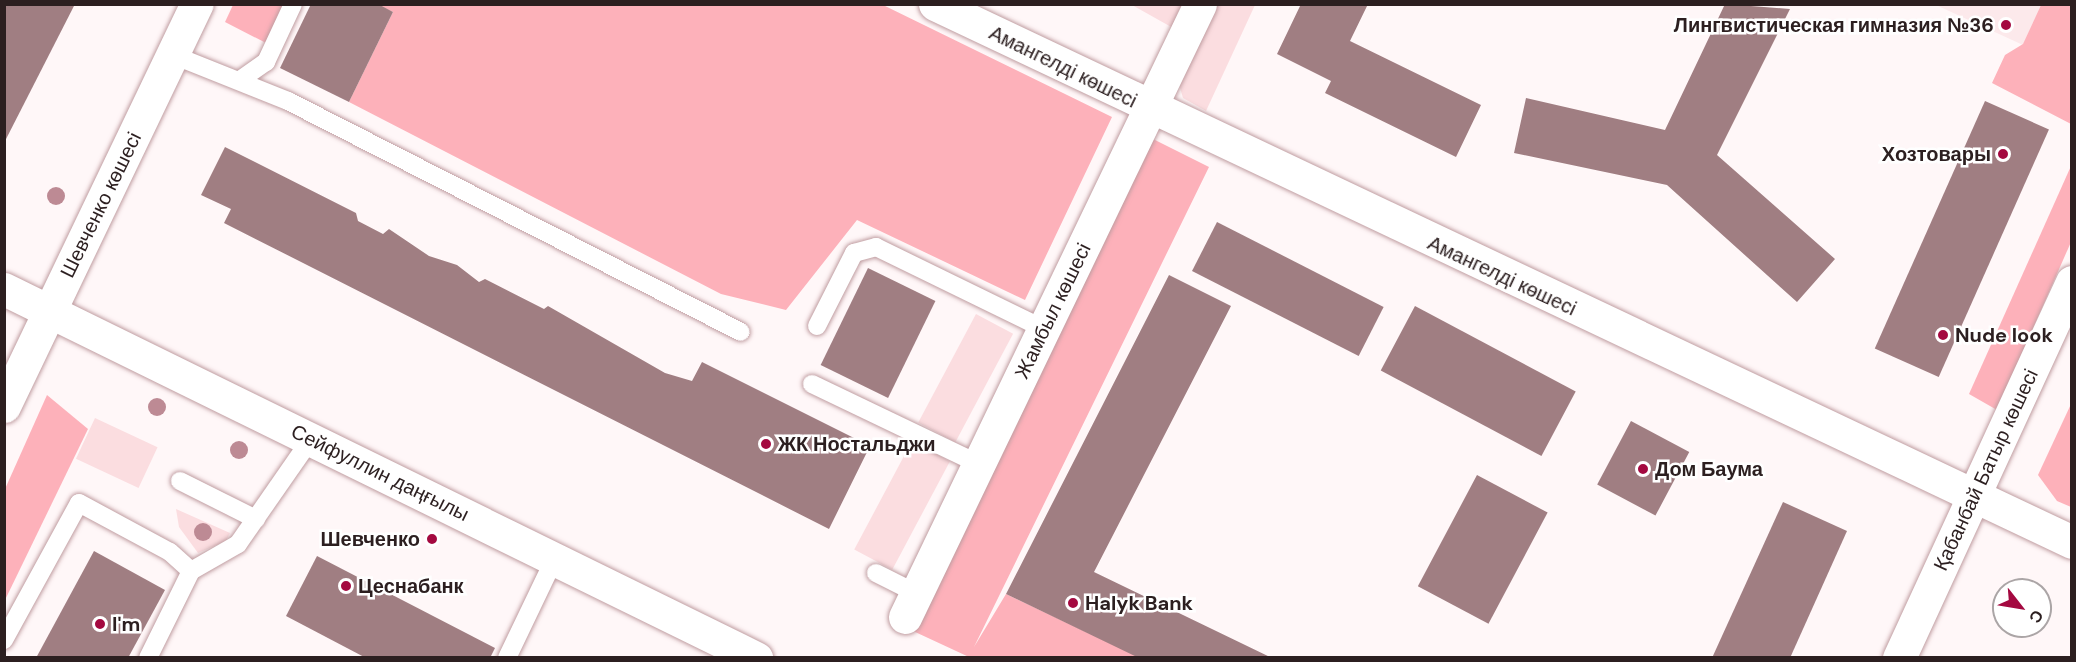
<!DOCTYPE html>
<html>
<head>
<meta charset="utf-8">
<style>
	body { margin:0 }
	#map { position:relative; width:2076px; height:662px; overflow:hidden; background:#fff7f8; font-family:"DM Sans",sans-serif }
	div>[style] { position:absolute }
	.built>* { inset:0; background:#fce9eb }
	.green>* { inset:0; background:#fbdde0; transform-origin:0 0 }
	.forest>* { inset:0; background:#fdb1ba }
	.building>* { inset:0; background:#a07e82; transform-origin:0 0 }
	.roads { filter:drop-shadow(0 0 2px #c09da1) drop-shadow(0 0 2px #c09da1) }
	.lane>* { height:18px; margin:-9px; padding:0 9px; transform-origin:9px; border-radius:9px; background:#fff }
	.street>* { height:33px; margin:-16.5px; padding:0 16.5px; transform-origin:16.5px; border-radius:16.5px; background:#fff }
	.secondary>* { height:33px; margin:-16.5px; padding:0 16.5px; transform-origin:16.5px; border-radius:16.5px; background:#fff }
	.trees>* { width:18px; height:18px; margin:-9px; border-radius:50%; background:#bd8a94 }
	.dots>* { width:16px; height:16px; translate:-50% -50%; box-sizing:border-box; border:3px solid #fff; border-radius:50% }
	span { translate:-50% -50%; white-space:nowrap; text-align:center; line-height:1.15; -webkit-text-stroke:5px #fff; paint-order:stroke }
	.poi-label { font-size:20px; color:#2c1f20; font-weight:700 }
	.right { translate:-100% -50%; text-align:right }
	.left { translate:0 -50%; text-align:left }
	.street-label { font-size:20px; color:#2c1f20 }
	.frame { position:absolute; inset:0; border:6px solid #2c1f20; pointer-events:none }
	.north { position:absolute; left:1992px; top:578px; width:60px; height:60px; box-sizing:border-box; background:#fff; border:2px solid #aba5a6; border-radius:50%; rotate:121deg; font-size:16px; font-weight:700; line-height:24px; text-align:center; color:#2c1f20 }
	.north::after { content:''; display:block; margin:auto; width:21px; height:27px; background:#a40940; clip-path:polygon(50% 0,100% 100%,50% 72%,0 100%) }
</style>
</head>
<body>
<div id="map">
	<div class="built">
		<i style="clip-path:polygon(1936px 5px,2041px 5px,2023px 45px)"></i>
	</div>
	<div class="green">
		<i style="clip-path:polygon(1132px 5px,1184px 5px,1173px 28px)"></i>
		<i style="clip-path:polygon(1215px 5px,1255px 5px,1206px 111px,1183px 98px,1178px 81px)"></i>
		<i style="left:976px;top:314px;width:42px;height:123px;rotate:28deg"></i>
		<i style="left:95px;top:418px;width:69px;height:45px;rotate:25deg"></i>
		<i style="left:912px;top:441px;width:43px;height:123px;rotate:28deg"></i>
		<i style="clip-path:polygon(176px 509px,230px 533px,226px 541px,198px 553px,179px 527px)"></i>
	</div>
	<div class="forest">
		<i style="clip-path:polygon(881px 4px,1112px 117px,1025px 300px,857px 220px,786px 310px,721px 294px,349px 102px,393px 12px,378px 5px)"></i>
		<i style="clip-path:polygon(233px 5px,300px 5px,266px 43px,225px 22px)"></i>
		<i style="clip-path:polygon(2041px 5px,2071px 5px,2071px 124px,1992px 83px,2005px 55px,2023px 44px)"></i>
		<i style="clip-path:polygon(1153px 139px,1209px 167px,974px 647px,1006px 594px,1139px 657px,969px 657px,913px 631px)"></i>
		<i style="clip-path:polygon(2071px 166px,2071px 242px,1997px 410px,1969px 394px)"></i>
		<i style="clip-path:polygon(47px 395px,88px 429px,5px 600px,5px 489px)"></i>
		<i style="clip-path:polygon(2071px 404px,2071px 507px,2057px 501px,2038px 475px)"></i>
	</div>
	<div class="building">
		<i style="clip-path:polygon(4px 4px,75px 4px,4px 143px)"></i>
		<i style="clip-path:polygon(311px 4px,378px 4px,393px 12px,349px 102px,280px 68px)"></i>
		<i style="clip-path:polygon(1301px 4px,1368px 4px,1350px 41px,1481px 105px,1456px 157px,1325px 93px,1331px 81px,1277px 54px)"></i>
		<i style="clip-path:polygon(1725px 4px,1790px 9px,1717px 155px,1835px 259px,1797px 302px,1667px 185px,1514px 153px,1526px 98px,1665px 130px)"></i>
		<i style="left:1985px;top:101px;width:70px;height:271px;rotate:24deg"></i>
		<i style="clip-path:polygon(225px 147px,356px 213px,358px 221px,383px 234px,389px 229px,429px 256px,457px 265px,479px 282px,485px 279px,544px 309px,548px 306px,665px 373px,692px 381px,702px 362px,870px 446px,829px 529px,224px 223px,231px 209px,201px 195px)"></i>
		<i style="left:1217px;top:222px;width:187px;height:55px;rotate:27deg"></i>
		<i style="left:868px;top:268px;width:75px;height:108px;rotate:26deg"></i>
		<i style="clip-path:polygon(1169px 275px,1231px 306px,1094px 572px,1272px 658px,1139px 658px,1006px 594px)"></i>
		<i style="left:1415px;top:306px;width:182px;height:73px;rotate:28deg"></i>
		<i style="left:1631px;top:421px;width:66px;height:72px;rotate:28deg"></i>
		<i style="left:1477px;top:475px;width:80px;height:126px;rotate:28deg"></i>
		<i style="clip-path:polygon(1783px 502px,1847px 531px,1790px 658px,1712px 658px)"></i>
		<i style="clip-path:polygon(94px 551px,165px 590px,128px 658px,36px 658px)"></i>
		<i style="clip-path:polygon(317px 556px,495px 648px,490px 658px,366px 658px,286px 616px)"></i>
	</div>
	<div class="roads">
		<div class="lane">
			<i style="left:173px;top:55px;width:124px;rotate:21.8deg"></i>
			<i style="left:288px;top:101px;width:508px;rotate:27.02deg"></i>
			<i style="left:240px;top:80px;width:32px;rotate:-35deg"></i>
			<i style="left:266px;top:62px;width:64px;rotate:-65deg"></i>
			<i style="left:817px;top:326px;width:82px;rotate:-63.1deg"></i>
			<i style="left:854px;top:253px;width:23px;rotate:-15deg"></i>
			<i style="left:876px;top:247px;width:187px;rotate:26deg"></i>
			<i style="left:812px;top:384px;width:185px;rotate:25.6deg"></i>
			<i style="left:180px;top:481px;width:85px;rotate:26.6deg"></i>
			<i style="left:876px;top:573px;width:45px;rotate:26.6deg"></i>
			<i style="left:4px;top:640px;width:156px;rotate:-61.3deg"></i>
			<i style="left:79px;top:503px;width:103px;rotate:28.3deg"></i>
			<i style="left:170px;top:552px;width:28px;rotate:42deg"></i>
			<i style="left:148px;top:658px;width:97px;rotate:-63.7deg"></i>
			<i style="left:191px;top:571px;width:54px;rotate:-29.9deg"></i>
			<i style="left:238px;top:544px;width:128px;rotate:-55.2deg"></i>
			<i style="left:507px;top:658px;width:109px;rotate:-64.4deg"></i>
		</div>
		<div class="street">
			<i style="left:935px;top:4px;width:1258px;rotate:25.32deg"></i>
			<i style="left:905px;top:617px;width:680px;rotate:-64.3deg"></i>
		</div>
		<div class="secondary">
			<i style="left:4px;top:289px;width:838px;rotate:26.14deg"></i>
			<i style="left:4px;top:406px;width:446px;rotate:-64.4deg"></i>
			<i style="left:1899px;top:658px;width:414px;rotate:-65.3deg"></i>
		</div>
	</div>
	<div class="trees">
		<i style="left:56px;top:196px"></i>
		<i style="left:157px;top:407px"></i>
		<i style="left:239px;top:450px"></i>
		<i style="left:203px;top:532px"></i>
	</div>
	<div class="dots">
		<i style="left:2006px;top:25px;background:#a40940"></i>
		<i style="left:2003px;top:154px;background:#a40940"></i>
		<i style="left:1943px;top:335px;background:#a40940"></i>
		<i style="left:766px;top:444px;background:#a40940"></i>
		<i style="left:1643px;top:469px;background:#a40940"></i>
		<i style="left:432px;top:539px;background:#a40940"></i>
		<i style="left:346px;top:586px;background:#a40940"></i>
		<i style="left:1073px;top:603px;background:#a40940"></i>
		<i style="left:100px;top:624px;background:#a40940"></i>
	</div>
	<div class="poi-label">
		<span class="right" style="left:1994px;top:25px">Лингвистическая гимназия №36</span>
		<span class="right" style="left:1991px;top:154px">Хозтовары</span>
		<span class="left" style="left:1955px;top:335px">Nude look</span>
		<span class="left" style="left:778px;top:444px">ЖК Ностальджи</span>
		<span class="left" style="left:1655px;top:469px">Дом Баума</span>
		<span class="right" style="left:420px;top:539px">Шевченко</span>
		<span class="left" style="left:358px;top:586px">Цеснабанк</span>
		<span class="left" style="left:1085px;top:603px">Halyk Bank</span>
		<span class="left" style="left:112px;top:624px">I'm</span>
	</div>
	<div class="street-label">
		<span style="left:1063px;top:67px;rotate:26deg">Амангелді көшесі</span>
		<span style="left:101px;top:205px;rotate:-64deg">Шевченко көшесі</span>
		<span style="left:1502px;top:276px;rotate:25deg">Амангелді көшесі</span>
		<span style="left:1053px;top:311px;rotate:-64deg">Жамбыл көшесі</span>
		<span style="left:1986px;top:470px;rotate:-65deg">Қабанбай Батыр көшесі</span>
		<span style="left:380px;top:473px;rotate:26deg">Сейфуллин даңғылы</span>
	</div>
	<div class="frame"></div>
	<div class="north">С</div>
</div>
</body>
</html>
